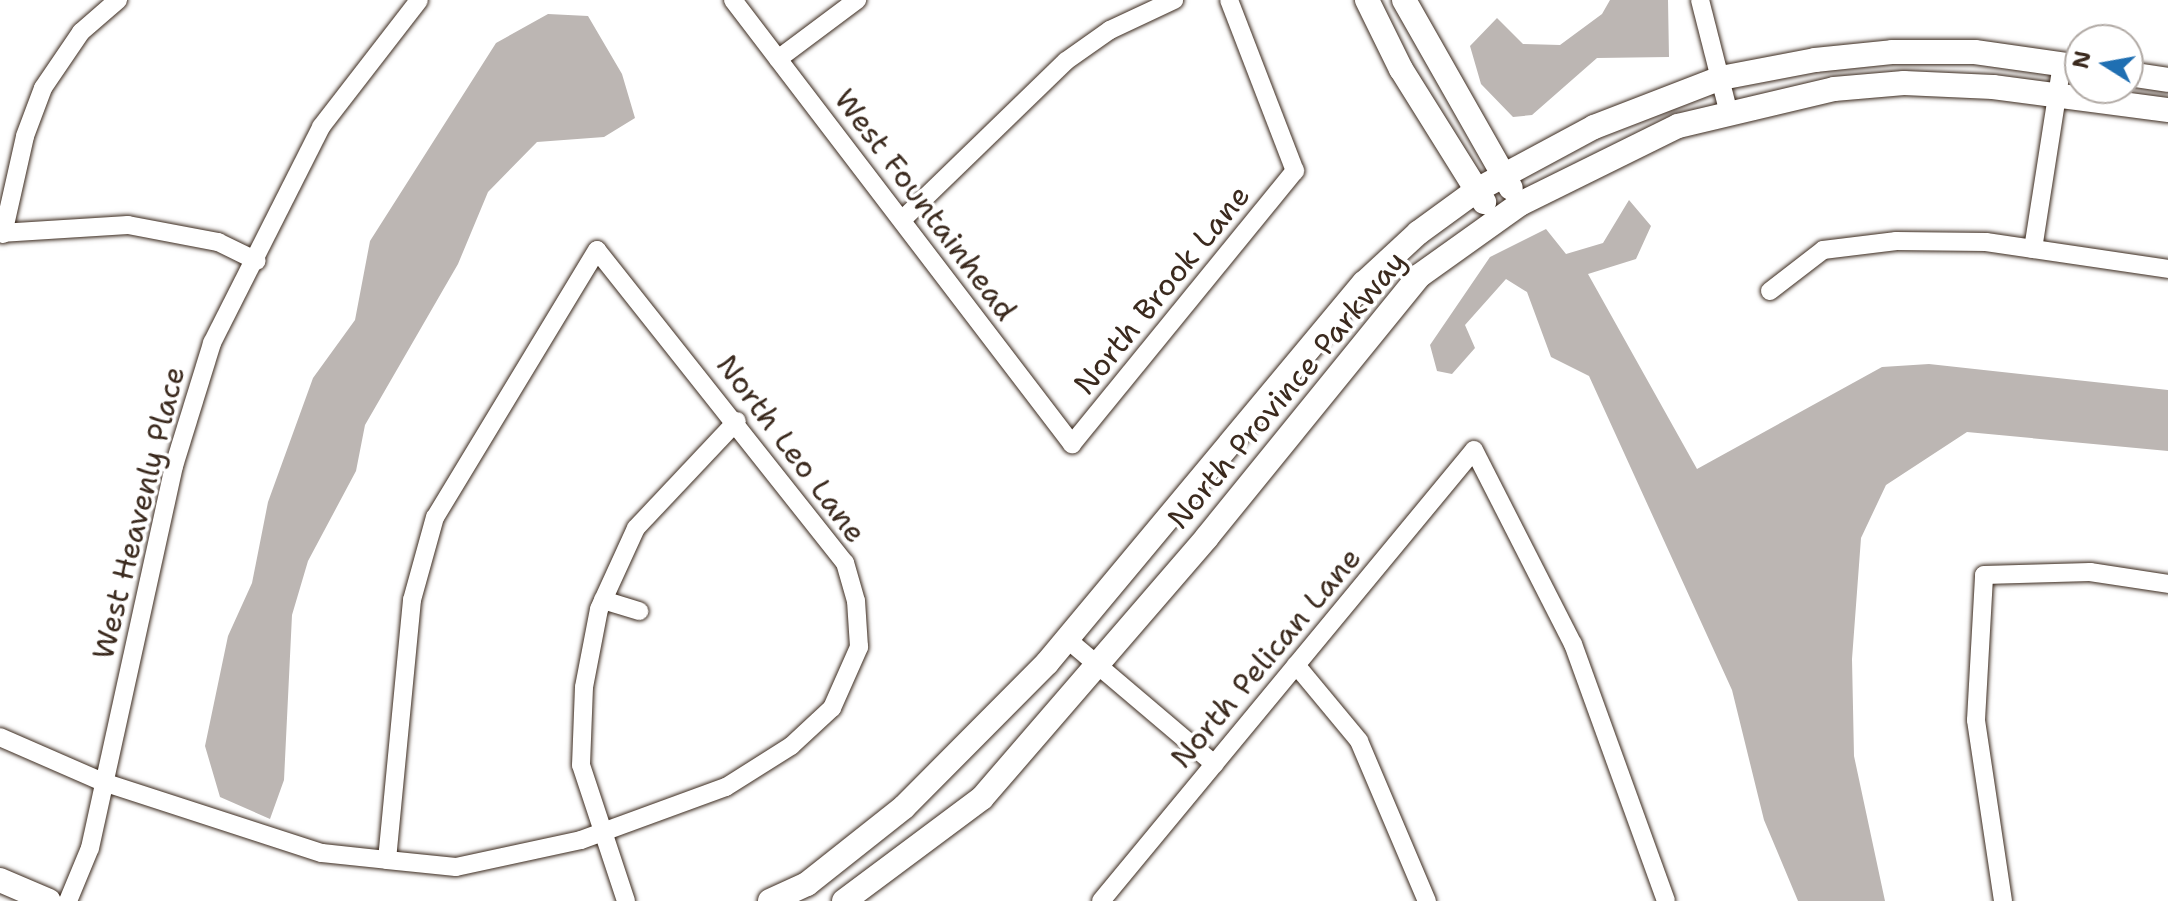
<!DOCTYPE html>
<html>
<head>
<meta charset="utf-8">
<style>
	body { margin:0 }
	#map { position:relative; width:2168px; height:901px; overflow:hidden; background:#fff; font-family:"Shantell Sans",sans-serif }
	div>[style] { position:absolute }
	.water>* { inset:0; background:#bcb6b3 }
	.roads { filter:drop-shadow(0 0 2px #3b2a1e) drop-shadow(0 0 2px #3b2a1e) }
	.street>* { height:18px; margin:-9px; padding:0 9px; transform-origin:9px; border-radius:9px; background:#fff }
	.secondary>* { height:24px; margin:-12px; padding:0 12px; transform-origin:12px; border-radius:12px; background:#fff }
	span { translate:-50% -50%; white-space:nowrap; text-align:center; line-height:1.15; -webkit-text-stroke:7px #fff; paint-order:stroke }
	.street-label { font-size:30px; color:#3b2a1e }
	.north { position:absolute; left:2064px; top:24px; width:80px; height:80px; box-sizing:border-box; background:#fff; border:2px solid #b1aaa5; border-radius:50%; rotate:281deg; font-size:22px; font-weight:700; line-height:32px; text-align:center; color:#3b2a1e }
	.north::after { content:''; display:block; margin:auto; width:28px; height:36px; background:#1f6fb2; clip-path:polygon(50% 0,100% 100%,50% 72%,0 100%) }
</style>
</head>
<body>
<div id="map">
	<div class="water">
		<i style="clip-path:polygon(1610px 0,1668px 0,1669px 57px,1597px 58px,1532px 115px,1513px 117px,1481px 84px,1470px 46px,1497px 18px,1523px 44px,1560px 45px,1602px 14px)"></i>
		<i style="clip-path:polygon(548px 14px,588px 16px,622px 74px,635px 118px,604px 137px,537px 142px,488px 192px,458px 264px,365px 425px,356px 471px,308px 561px,292px 615px,284px 780px,270px 819px,220px 797px,205px 746px,228px 636px,252px 583px,268px 502px,313px 378px,355px 320px,370px 241px,496px 43px)"></i>
		<i style="clip-path:polygon(1629px 200px,1651px 226px,1636px 259px,1588px 274px,1697px 469px,1882px 367px,1929px 364px,2168px 390px,2168px 451px,1967px 432px,1886px 485px,1861px 538px,1852px 659px,1854px 756px,1885px 901px,1798px 901px,1764px 820px,1732px 690px,1589px 376px,1551px 357px,1527px 292px,1506px 279px,1465px 325px,1475px 348px,1452px 374px,1437px 371px,1430px 345px,1490px 257px,1546px 229px,1566px 254px,1603px 243px)"></i>
	</div>
	<div class="roads">
		<div class="street">
			<i style="left:733px;top:0;width:559px;rotate:52.64deg"></i>
			<i style="left:1072px;top:444px;width:353px;rotate:-50.8deg"></i>
			<i style="left:1295px;top:171px;width:183px;rotate:-111.1deg"></i>
			<i style="left:1700px;top:0;width:114px;rotate:75.7deg"></i>
			<i style="left:778px;top:59px;width:99px;rotate:-36.8deg"></i>
			<i style="left:903px;top:219px;width:227px;rotate:-44.1deg"></i>
			<i style="left:1066px;top:61px;width:54px;rotate:-35.2deg"></i>
			<i style="left:1110px;top:30px;width:71px;rotate:-25.1deg"></i>
			<i style="left:0;top:233px;width:128px;rotate:-3.6deg"></i>
			<i style="left:128px;top:225px;width:92px;rotate:10.7deg"></i>
			<i style="left:218px;top:242px;width:43px;rotate:26deg"></i>
			<i style="left:3px;top:234px;width:100px;rotate:-77.3deg"></i>
			<i style="left:25px;top:136px;width:51px;rotate:-69.4deg"></i>
			<i style="left:43px;top:88px;width:68px;rotate:-55.8deg"></i>
			<i style="left:81px;top:32px;width:49px;rotate:-40.9deg"></i>
			<i style="left:2033px;top:249px;width:187px;rotate:-81.1deg"></i>
			<i style="left:1770px;top:291px;width:67px;rotate:-37.7deg"></i>
			<i style="left:1823px;top:250px;width:74px;rotate:-7deg"></i>
			<i style="left:1896px;top:241px;width:90px;rotate:0.6deg"></i>
			<i style="left:1986px;top:242px;width:184px;rotate:8.4deg"></i>
			<i style="left:603px;top:600px;width:38px;rotate:17deg"></i>
			<i style="left:1068px;top:640px;width:192px;rotate:40.3deg"></i>
			<i style="left:1296px;top:665px;width:99px;rotate:50.3deg"></i>
			<i style="left:1359px;top:741px;width:174px;rotate:67deg"></i>
			<i style="left:0;top:737px;width:112px;rotate:23.6deg"></i>
			<i style="left:103px;top:782px;width:230px;rotate:18deg"></i>
			<i style="left:322px;top:853px;width:65px;rotate:6.1deg"></i>
			<i style="left:387px;top:860px;width:69px;rotate:5.8deg"></i>
			<i style="left:456px;top:867px;width:128px;rotate:-12.2deg"></i>
			<i style="left:581px;top:840px;width:154px;rotate:-20.1deg"></i>
			<i style="left:726px;top:787px;width:77px;rotate:-32.2deg"></i>
			<i style="left:791px;top:746px;width:56px;rotate:-42.8deg"></i>
			<i style="left:832px;top:708px;width:67px;rotate:-66.1deg"></i>
			<i style="left:859px;top:647px;width:46px;rotate:-93.7deg"></i>
			<i style="left:856px;top:601px;width:40px;rotate:-106deg"></i>
			<i style="left:845px;top:563px;width:399px;rotate:-128.4deg"></i>
			<i style="left:597px;top:250px;width:312px;rotate:121.2deg"></i>
			<i style="left:435px;top:517px;width:86px;rotate:105.5deg"></i>
			<i style="left:412px;top:600px;width:261px;rotate:95.5deg"></i>
			<i style="left:68px;top:901px;width:57px;rotate:-67.5deg"></i>
			<i style="left:90px;top:848px;width:391px;rotate:-77.6deg"></i>
			<i style="left:174px;top:466px;width:129px;rotate:-72.8deg"></i>
			<i style="left:212px;top:343px;width:242px;rotate:-63.2deg"></i>
			<i style="left:321px;top:127px;width:160px;rotate:-52.3deg"></i>
			<i style="left:626px;top:901px;width:143px;rotate:-108.3deg"></i>
			<i style="left:581px;top:765px;width:78px;rotate:-87.8deg"></i>
			<i style="left:584px;top:687px;width:79px;rotate:-79.1deg"></i>
			<i style="left:599px;top:609px;width:89px;rotate:-65.4deg"></i>
			<i style="left:636px;top:528px;width:147px;rotate:-46.7deg"></i>
			<i style="left:1101px;top:901px;width:585px;rotate:-50.41deg"></i>
			<i style="left:1474px;top:450px;width:218px;rotate:63deg"></i>
			<i style="left:1573px;top:644px;width:273px;rotate:70.1deg"></i>
			<i style="left:2003px;top:901px;width:183px;rotate:-98.5deg"></i>
			<i style="left:1976px;top:720px;width:145px;rotate:-86.8deg"></i>
			<i style="left:1984px;top:575px;width:106px;rotate:-1.6deg"></i>
			<i style="left:2090px;top:572px;width:79px;rotate:8.7deg"></i>
		</div>
		<div class="secondary">
			<i style="left:1367px;top:0;width:77px;rotate:63.8deg"></i>
			<i style="left:1401px;top:69px;width:157px;rotate:58deg"></i>
			<i style="left:1404px;top:0;width:216px;rotate:60.4deg"></i>
			<i style="left:2128px;top:74px;width:40px;rotate:8.5deg"></i>
			<i style="left:0;top:880px;width:53px;rotate:23.2deg"></i>
			<i style="left:770px;top:901px;width:41px;rotate:-24.7deg"></i>
			<i style="left:807px;top:884px;width:124px;rotate:-38.4deg"></i>
			<i style="left:904px;top:807px;width:203px;rotate:-45.2deg"></i>
			<i style="left:1047px;top:663px;width:495px;rotate:-50.2deg"></i>
			<i style="left:1364px;top:283px;width:74px;rotate:-42.8deg"></i>
			<i style="left:1418px;top:233px;width:73px;rotate:-36.1deg"></i>
			<i style="left:1477px;top:190px;width:133px;rotate:-28.3deg"></i>
			<i style="left:1594px;top:127px;width:136px;rotate:-21.1deg"></i>
			<i style="left:1721px;top:78px;width:96px;rotate:-10.8deg"></i>
			<i style="left:1815px;top:60px;width:77px;rotate:-5.9deg"></i>
			<i style="left:1892px;top:52px;width:83px"></i>
			<i style="left:1975px;top:52px;width:106px;rotate:8.1deg"></i>
			<i style="left:844px;top:901px;width:172px;rotate:-36.7deg"></i>
			<i style="left:982px;top:798px;width:345px;rotate:-49.2deg"></i>
			<i style="left:1207px;top:537px;width:336px;rotate:-50.9deg"></i>
			<i style="left:1419px;top:276px;width:124px;rotate:-35.5deg"></i>
			<i style="left:1520px;top:204px;width:176px;rotate:-26.3deg"></i>
			<i style="left:1678px;top:126px;width:160px;rotate:-13.3deg"></i>
			<i style="left:1834px;top:89px;width:70px;rotate:-4.9deg"></i>
			<i style="left:1904px;top:83px;width:89px;rotate:2.6deg"></i>
			<i style="left:1993px;top:87px;width:177px;rotate:7.5deg"></i>
		</div>
	</div>
	<div class="street-label">
		<span style="left:925px;top:205px;rotate:53deg">West Fountainhead</span>
		<span style="left:1162px;top:290px;rotate:-51deg">North Brook Lane</span>
		<span style="left:1287px;top:390px;rotate:-50deg">North Province Parkway</span>
		<span style="left:791px;top:449px;rotate:53deg">North Leo Lane</span>
		<span style="left:139px;top:513px;rotate:-76deg">West Heavenly Place</span>
		<span style="left:1266px;top:658px;rotate:-50deg">North Pelican Lane</span>
	</div>
	<div class="north">N</div>
</div>
</body>
</html>
